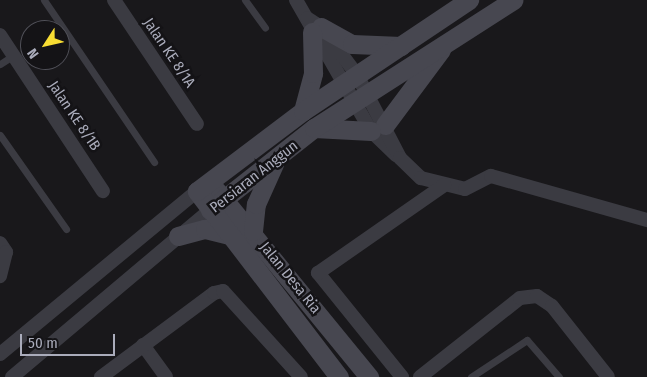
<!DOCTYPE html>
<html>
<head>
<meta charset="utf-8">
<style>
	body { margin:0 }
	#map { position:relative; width:647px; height:377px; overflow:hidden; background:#19181b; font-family:"Fira Sans Condensed",sans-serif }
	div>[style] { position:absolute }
	.lane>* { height:7px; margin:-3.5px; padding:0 3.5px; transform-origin:3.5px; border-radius:3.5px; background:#3b3b42 }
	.street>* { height:14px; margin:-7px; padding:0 7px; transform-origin:7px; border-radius:7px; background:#3b3b42 }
	.secondary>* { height:19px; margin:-9.5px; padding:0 9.5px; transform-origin:9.5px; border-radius:9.5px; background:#474750 }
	span { translate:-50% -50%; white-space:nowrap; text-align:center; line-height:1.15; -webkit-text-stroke:5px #141316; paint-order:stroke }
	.street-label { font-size:15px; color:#aaacbb }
	.north { position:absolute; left:20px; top:20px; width:50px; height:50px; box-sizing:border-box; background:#141316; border:1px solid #505058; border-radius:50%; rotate:235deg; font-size:14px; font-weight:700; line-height:20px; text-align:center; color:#aaacbb }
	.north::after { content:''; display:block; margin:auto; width:18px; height:22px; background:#f7dd33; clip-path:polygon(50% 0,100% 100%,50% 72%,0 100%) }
	.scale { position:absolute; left:20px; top:334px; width:95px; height:22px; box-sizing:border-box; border:2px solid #aaacbb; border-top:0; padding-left:6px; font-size:15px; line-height:18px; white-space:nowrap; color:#aaacbb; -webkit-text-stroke:4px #141316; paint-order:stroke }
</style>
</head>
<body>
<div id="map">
	<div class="lane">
		<i style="left:44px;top:0;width:196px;rotate:55.8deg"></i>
		<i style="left:245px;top:0;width:34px;rotate:54deg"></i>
		<i style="left:0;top:64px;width:17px;rotate:-33deg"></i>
		<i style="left:0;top:135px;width:115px;rotate:54.9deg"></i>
		<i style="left:471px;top:377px;width:67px;rotate:-33.5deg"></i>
		<i style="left:527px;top:340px;width:49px;rotate:49.1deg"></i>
	</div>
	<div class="street">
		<i style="left:114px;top:0;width:149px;rotate:56.2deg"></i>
		<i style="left:296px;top:0;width:151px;rotate:60.2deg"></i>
		<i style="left:371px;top:131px;width:35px;rotate:44deg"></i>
		<i style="left:307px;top:18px;width:17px;rotate:33deg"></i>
		<i style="left:321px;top:27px;width:60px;rotate:53.1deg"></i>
		<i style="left:357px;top:75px;width:93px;rotate:62.6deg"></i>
		<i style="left:400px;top:158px;width:29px;rotate:44deg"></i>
		<i style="left:421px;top:178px;width:45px;rotate:14deg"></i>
		<i style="left:465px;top:189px;width:29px;rotate:-27deg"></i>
		<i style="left:491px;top:176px;width:162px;rotate:15.8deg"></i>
		<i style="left:0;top:35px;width:187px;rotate:56.6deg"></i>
		<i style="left:0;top:243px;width:11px;rotate:56deg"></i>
		<i style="left:6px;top:252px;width:25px;rotate:104deg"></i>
		<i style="left:143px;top:345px;width:39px;rotate:54deg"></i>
		<i style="left:0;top:354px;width:256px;rotate:-39.6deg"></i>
		<i style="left:12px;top:377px;width:259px;rotate:-40.1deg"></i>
		<i style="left:101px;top:377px;width:141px;rotate:-36.6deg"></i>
		<i style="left:214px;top:293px;width:9px;rotate:-13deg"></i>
		<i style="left:223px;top:291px;width:116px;rotate:47.8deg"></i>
		<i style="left:402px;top:377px;width:134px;rotate:-128.9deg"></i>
		<i style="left:318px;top:273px;width:154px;rotate:-34.9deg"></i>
		<i style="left:420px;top:377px;width:127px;rotate:-38.3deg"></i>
		<i style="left:520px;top:298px;width:17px;rotate:-7deg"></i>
		<i style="left:537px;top:296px;width:18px;rotate:34deg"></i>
		<i style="left:552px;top:306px;width:90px;rotate:51.7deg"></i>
	</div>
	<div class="secondary">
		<i style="left:321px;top:27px;width:35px;rotate:29deg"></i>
		<i style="left:352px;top:44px;width:49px;rotate:2.3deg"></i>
		<i style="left:303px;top:111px;width:39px;rotate:-75deg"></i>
		<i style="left:313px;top:73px;width:41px;rotate:-91.4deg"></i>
		<i style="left:385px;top:125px;width:94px;rotate:-53.3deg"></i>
		<i style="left:314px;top:128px;width:57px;rotate:3deg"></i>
		<i style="left:216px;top:190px;width:242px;rotate:50.7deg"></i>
		<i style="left:210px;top:210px;width:132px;rotate:-38.3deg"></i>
		<i style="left:314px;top:128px;width:237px;rotate:-32.7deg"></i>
		<i style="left:253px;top:231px;width:27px;rotate:-84deg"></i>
		<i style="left:256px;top:204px;width:44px;rotate:-65.8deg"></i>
		<i style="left:178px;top:236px;width:28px;rotate:-15deg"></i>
		<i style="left:205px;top:229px;width:25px;rotate:14deg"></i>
		<i style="left:339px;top:377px;width:234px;rotate:-127.4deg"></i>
		<i style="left:197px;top:191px;width:133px;rotate:-37deg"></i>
		<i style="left:303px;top:111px;width:200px;rotate:-33.8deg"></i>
	</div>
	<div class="street-label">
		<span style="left:169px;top:53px;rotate:56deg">Jalan KE 8/1A</span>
		<span style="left:74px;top:116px;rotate:56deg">Jalan KE 8/1B</span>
		<span style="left:254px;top:177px;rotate:-38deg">Persiaran Anggun</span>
		<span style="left:290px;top:278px;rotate:51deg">Jalan Desa Ria</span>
	</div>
	<div class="north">N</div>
	<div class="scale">50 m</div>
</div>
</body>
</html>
